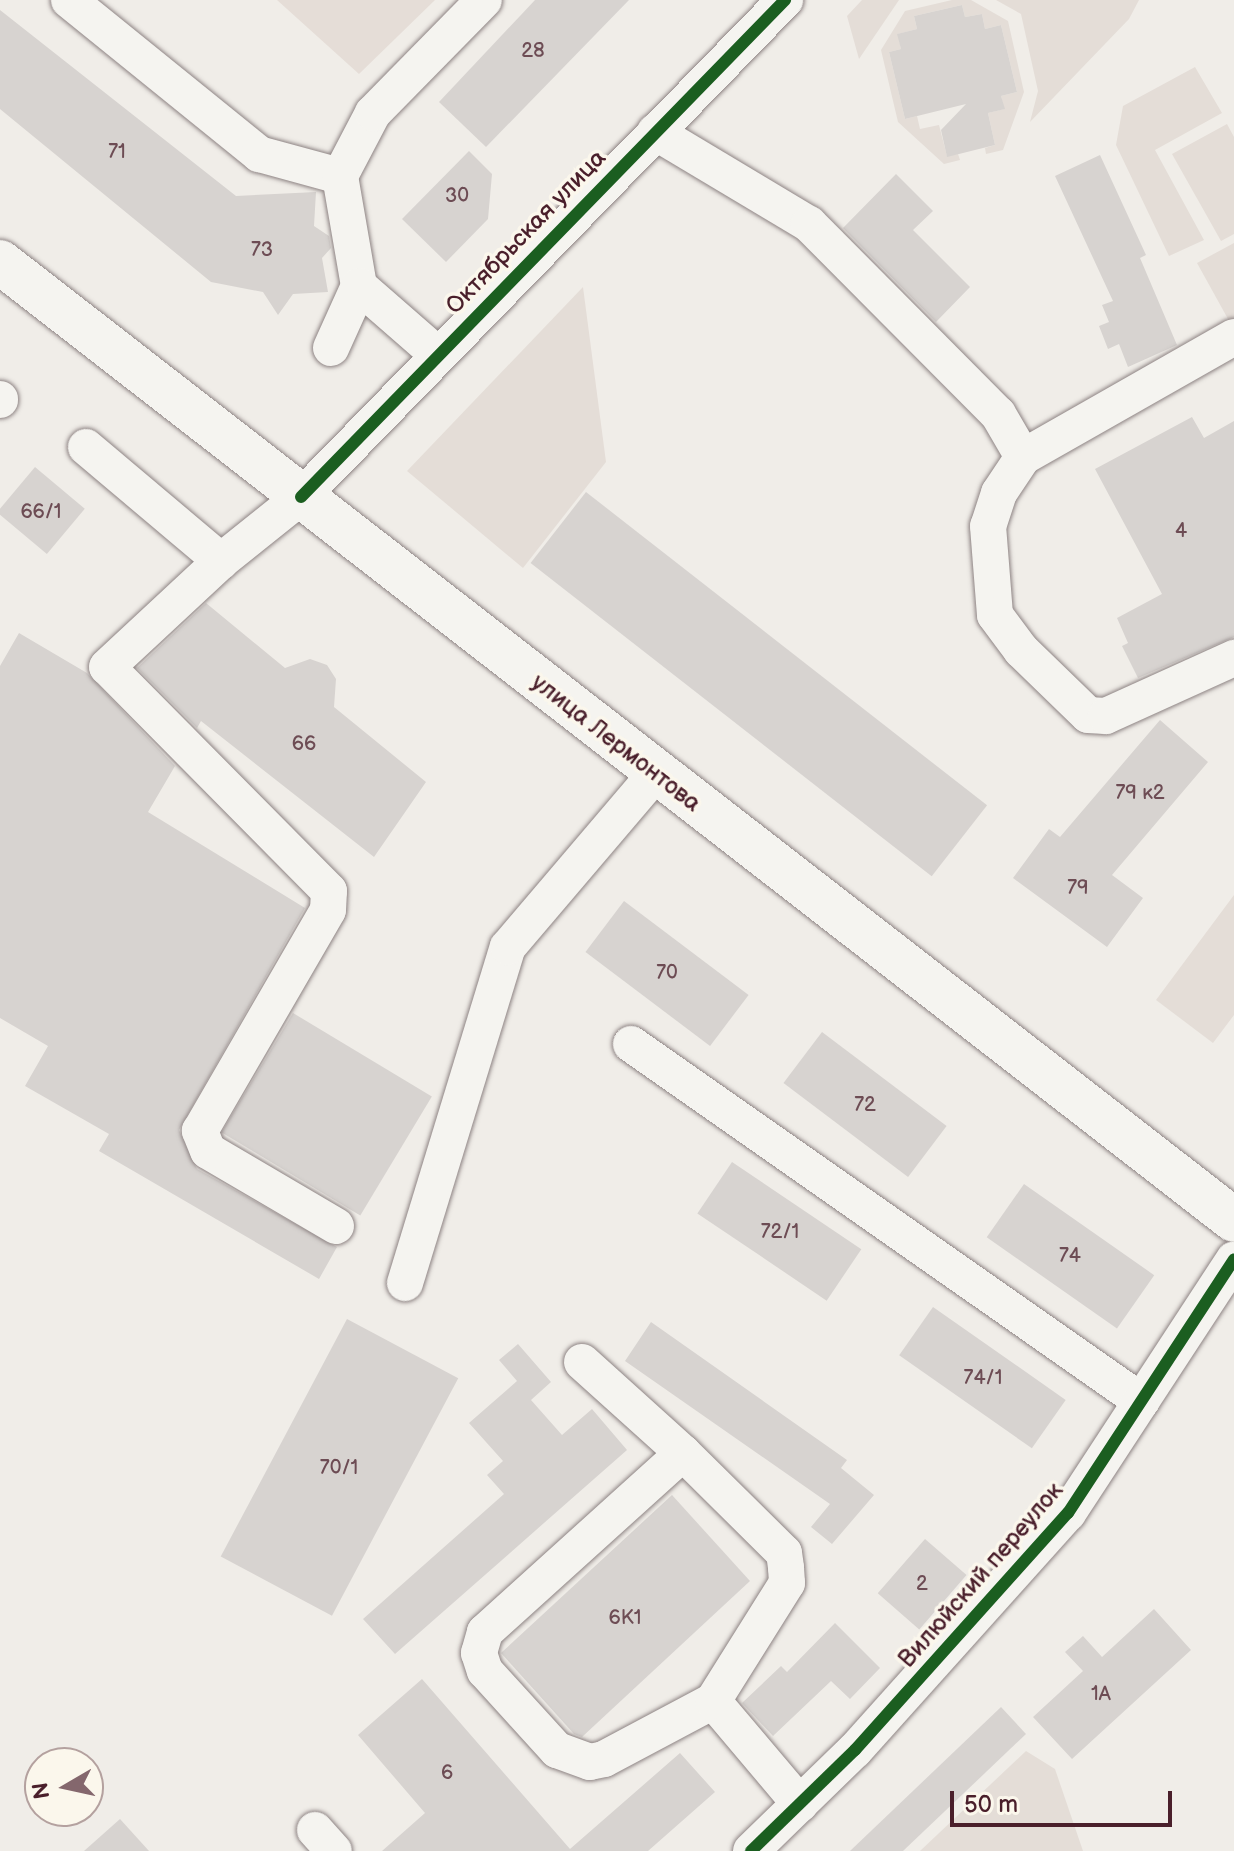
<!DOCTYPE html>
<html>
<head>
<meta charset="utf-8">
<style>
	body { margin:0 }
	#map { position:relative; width:1234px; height:1851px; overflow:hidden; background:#f0ede8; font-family:"Balsamiq Sans",sans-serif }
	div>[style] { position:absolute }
	.built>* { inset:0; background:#e5ddd7 }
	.green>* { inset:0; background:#e4ddd7 }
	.building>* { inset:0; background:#d7d3d0; transform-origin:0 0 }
	.roads { filter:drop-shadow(0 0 2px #8d8383) drop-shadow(0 0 2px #8d8383) }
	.minor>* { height:36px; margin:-18px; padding:0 18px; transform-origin:18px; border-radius:18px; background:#f5f4f0 }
	.major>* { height:44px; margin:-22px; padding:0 22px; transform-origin:22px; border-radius:22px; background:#f5f4f0 }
	.cycleway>* { height:12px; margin:-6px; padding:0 6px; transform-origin:6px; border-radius:6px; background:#1b5e20 }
	span { translate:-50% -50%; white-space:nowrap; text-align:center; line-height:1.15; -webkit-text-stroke:7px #fbf7ec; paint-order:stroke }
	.number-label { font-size:20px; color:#6d4c54 }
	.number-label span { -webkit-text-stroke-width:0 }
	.street-label { font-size:24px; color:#4a1f2b }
	.north { position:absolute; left:24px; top:1747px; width:80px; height:80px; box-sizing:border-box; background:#fbf7ec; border:2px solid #b4a19f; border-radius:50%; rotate:261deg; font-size:22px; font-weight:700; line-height:32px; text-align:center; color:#4a1f2b }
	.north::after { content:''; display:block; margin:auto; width:28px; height:36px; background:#84676d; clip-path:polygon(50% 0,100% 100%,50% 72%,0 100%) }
	.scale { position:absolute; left:950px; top:1791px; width:222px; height:36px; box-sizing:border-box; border:4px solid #4a1f2b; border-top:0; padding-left:10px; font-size:24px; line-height:28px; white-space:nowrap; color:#4a1f2b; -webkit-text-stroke:6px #fbf7ec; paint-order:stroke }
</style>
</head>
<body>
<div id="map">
	<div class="built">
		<i style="clip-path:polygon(277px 0,435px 0,359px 74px)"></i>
	</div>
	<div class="green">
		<i style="clip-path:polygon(862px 0,899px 0,859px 59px,847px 16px)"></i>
		<i style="clip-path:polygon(952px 0,971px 0,1008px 21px,1024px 92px,1003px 150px,986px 154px,985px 148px,995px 145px,988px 113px,1004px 109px,1001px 96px,1017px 92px,1001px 25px,985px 29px,982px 14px,965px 17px,962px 5px,914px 16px,917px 29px,898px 34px,901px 49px,889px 52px,905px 119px,917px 116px,920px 129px,939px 125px,947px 156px,958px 154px,960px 160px,944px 164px,898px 122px,881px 50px,905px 11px)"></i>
		<i style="clip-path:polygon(996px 0,1139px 0,1129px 19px,1030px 122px,1038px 91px,1021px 14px)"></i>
		<i style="clip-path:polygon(1195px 67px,1222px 113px,1155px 150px,1204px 240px,1169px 256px,1116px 145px,1123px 106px)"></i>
		<i style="clip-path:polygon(1227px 124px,1234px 137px,1234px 234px,1221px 241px,1172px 154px)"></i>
		<i style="clip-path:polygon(1234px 243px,1234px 328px,1233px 328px,1197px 263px)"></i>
		<i style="clip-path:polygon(583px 287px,606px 462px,523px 568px,407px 471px)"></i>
		<i style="clip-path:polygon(1234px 895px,1234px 1015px,1213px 1043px,1156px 1000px)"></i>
		<i style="clip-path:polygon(1026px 1751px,1055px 1769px,1083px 1851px,920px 1851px)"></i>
	</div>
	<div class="building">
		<i style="clip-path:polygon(535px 0,629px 0,486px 147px,439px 102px)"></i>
		<i style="clip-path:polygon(962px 5px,965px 17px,982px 14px,985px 29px,1001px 25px,1017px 92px,1001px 96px,1005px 109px,988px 113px,995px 145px,947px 157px,941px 130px,966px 104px,905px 119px,889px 52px,901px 49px,897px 34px,917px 29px,914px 16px)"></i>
		<i style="clip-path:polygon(0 10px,236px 196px,316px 192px,314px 226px,329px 236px,331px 248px,322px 258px,328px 292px,293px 294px,278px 315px,263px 292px,211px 282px,0 109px)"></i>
		<i style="clip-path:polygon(469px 151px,492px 174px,488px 219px,446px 262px,402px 219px)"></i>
		<i style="clip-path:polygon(1100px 155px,1146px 255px,1140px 258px,1177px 345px,1128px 367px,1119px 344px,1108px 349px,1099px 326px,1109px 322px,1102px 305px,1113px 301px,1055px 176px)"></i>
		<i style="clip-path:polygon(896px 174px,933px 211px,913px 230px,970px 287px,936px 322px,843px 228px)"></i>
		<i style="clip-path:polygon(1192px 417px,1204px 438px,1234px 421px,1234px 637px,1138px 678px,1122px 646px,1128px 643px,1117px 618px,1162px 594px,1095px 469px)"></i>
		<i style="left:35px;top:467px;width:65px;height:59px;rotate:40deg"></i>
		<i style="left:586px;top:492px;width:509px;height:90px;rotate:38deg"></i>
		<i style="clip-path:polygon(206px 603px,285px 668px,310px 659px,327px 665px,336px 679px,334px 707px,426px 782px,374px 857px,201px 721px,197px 728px,137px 668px)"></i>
		<i style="clip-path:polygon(19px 633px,87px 673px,175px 766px,148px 812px,305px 908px,179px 1130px,197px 1169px,337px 1247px,319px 1279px,99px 1151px,109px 1134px,25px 1086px,48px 1046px,0 1018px,0 666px)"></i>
		<i style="clip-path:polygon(1160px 720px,1208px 762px,1112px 875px,1143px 898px,1107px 947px,1013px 878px,1049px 829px,1060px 837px)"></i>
		<i style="left:624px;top:901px;width:156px;height:64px;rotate:37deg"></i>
		<i style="left:293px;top:1013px;width:162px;height:139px;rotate:31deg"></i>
		<i style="left:822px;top:1032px;width:156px;height:64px;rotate:37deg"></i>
		<i style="left:732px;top:1162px;width:156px;height:62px;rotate:34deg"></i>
		<i style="left:1024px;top:1184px;width:159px;height:65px;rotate:35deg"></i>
		<i style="left:933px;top:1307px;width:162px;height:59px;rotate:35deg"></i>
		<i style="left:347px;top:1319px;width:126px;height:269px;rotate:28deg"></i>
		<i style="clip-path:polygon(651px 1322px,847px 1460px,841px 1468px,874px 1495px,832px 1544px,811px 1527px,830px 1504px,625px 1361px)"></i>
		<i style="clip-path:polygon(518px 1344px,551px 1382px,531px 1400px,562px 1435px,592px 1409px,627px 1450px,395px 1654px,363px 1619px,504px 1494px,487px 1475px,503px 1461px,469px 1423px,517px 1381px,499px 1360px)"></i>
		<i style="clip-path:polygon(672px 1495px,750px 1581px,582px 1737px,574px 1734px,501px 1653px)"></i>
		<i style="left:925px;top:1539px;width:55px;height:72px;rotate:41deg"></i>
		<i style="clip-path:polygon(1154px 1609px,1191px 1650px,1072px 1759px,1033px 1717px,1083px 1671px,1065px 1652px,1083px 1636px,1102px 1657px)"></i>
		<i style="clip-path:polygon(835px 1623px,880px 1668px,850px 1699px,831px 1681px,773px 1736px,742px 1703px,781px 1666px,787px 1672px)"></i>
		<i style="clip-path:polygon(422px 1679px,570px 1849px,680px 1753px,715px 1792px,648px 1851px,382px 1851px,425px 1813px,358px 1735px)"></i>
		<i style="clip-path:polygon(1001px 1707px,1026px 1734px,903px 1851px,850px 1851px)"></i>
		<i style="clip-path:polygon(120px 1819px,149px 1851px,84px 1851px)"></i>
	</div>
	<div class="roads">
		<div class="minor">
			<i style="left:69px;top:0;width:245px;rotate:39deg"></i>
			<i style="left:259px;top:154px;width:84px;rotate:15.2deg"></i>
			<i style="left:340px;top:176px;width:112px;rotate:80.2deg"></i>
			<i style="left:359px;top:286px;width:105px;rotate:41.1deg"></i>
			<i style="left:655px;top:132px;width:179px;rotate:30.9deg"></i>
			<i style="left:809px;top:224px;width:268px;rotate:45.2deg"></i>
			<i style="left:998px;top:414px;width:50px;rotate:59.8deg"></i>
			<i style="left:340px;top:176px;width:71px;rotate:-62.4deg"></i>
			<i style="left:373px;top:113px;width:158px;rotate:-45.5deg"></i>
			<i style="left:1234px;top:337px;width:243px;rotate:150.4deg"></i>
			<i style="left:1023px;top:457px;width:43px;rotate:123.7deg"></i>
			<i style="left:999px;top:493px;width:35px;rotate:108deg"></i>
			<i style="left:988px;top:526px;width:89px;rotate:85.5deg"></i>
			<i style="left:995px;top:615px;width:44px;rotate:53.4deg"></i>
			<i style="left:1021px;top:650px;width:93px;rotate:44.1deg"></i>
			<i style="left:1088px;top:715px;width:18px;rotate:3deg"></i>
			<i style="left:1106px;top:716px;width:141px;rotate:-24.4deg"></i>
			<i style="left:331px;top:348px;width:68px;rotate:-65.7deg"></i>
			<i style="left:0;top:399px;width:1px;rotate:90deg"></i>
			<i style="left:86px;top:447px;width:177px;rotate:40.2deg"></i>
			<i style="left:631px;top:1044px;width:623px;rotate:34.99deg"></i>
			<i style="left:336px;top:1226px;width:148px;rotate:-149.6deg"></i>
			<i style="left:208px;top:1151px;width:22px;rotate:-112deg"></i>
			<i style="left:200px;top:1131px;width:255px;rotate:-59.9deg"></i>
			<i style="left:328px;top:910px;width:19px;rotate:-87deg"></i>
			<i style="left:329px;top:891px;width:315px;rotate:-134.7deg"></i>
			<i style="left:107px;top:667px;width:156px;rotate:-42.9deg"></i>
			<i style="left:221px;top:561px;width:102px;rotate:-38.7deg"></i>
			<i style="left:301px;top:497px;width:694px;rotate:-45.76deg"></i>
			<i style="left:405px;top:1283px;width:351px;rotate:-73deg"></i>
			<i style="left:508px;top:947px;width:227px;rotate:-49.6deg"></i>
			<i style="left:582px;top:1362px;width:136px;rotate:42deg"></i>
			<i style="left:683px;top:1453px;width:267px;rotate:137.9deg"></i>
			<i style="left:485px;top:1632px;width:22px;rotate:106deg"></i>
			<i style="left:479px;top:1653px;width:19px;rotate:72deg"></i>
			<i style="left:485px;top:1671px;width:107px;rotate:47.7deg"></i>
			<i style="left:557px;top:1750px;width:35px;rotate:20deg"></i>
			<i style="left:590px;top:1762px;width:14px;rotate:-12deg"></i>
			<i style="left:604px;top:1759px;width:123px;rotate:-28deg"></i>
			<i style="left:713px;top:1701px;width:135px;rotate:49.8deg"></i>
			<i style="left:683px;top:1453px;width:142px;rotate:44.7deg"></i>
			<i style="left:784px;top:1553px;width:15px;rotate:82deg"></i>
			<i style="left:786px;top:1568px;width:15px;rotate:86deg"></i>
			<i style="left:787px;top:1583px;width:139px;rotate:122.1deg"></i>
			<i style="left:315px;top:1830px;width:28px;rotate:48deg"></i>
			<i style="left:751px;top:1851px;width:145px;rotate:-44.2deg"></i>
			<i style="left:855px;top:1750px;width:319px;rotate:-48.1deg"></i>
			<i style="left:1068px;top:1513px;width:303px;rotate:-56.8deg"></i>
		</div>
		<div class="major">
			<i style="left:0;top:262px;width:1562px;rotate:37.82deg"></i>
		</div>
	</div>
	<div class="cycleway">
		<i style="left:301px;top:497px;width:694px;rotate:-45.76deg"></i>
		<i style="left:751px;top:1851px;width:145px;rotate:-44.2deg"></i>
		<i style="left:855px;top:1750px;width:319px;rotate:-48.1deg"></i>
		<i style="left:1068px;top:1513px;width:303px;rotate:-56.8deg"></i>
	</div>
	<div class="number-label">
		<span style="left:533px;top:51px">28</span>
		<span style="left:117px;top:152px">71</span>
		<span style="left:457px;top:196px">30</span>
		<span style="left:262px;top:250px">73</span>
		<span style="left:41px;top:512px">66/1</span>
		<span style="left:1181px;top:531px">4</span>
		<span style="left:304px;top:744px">66</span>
		<span style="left:1140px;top:793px">79 к2</span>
		<span style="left:1078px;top:888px">79</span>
		<span style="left:667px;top:973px">70</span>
		<span style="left:865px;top:1105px">72</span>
		<span style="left:780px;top:1232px">72/1</span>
		<span style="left:1070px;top:1256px">74</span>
		<span style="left:983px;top:1378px">74/1</span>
		<span style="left:339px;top:1468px">70/1</span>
		<span style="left:922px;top:1584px">2</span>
		<span style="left:625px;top:1618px">6К1</span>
		<span style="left:1101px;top:1694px">1А</span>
		<span style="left:447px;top:1773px">6</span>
	</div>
	<div class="street-label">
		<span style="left:526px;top:232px;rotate:-46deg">Октябрьская улица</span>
		<span style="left:616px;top:743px;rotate:38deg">улица Лермонтова</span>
		<span style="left:981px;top:1575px;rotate:-49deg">Вилюйский переулок</span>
	</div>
	<div class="north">N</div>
	<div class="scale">50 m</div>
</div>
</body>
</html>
